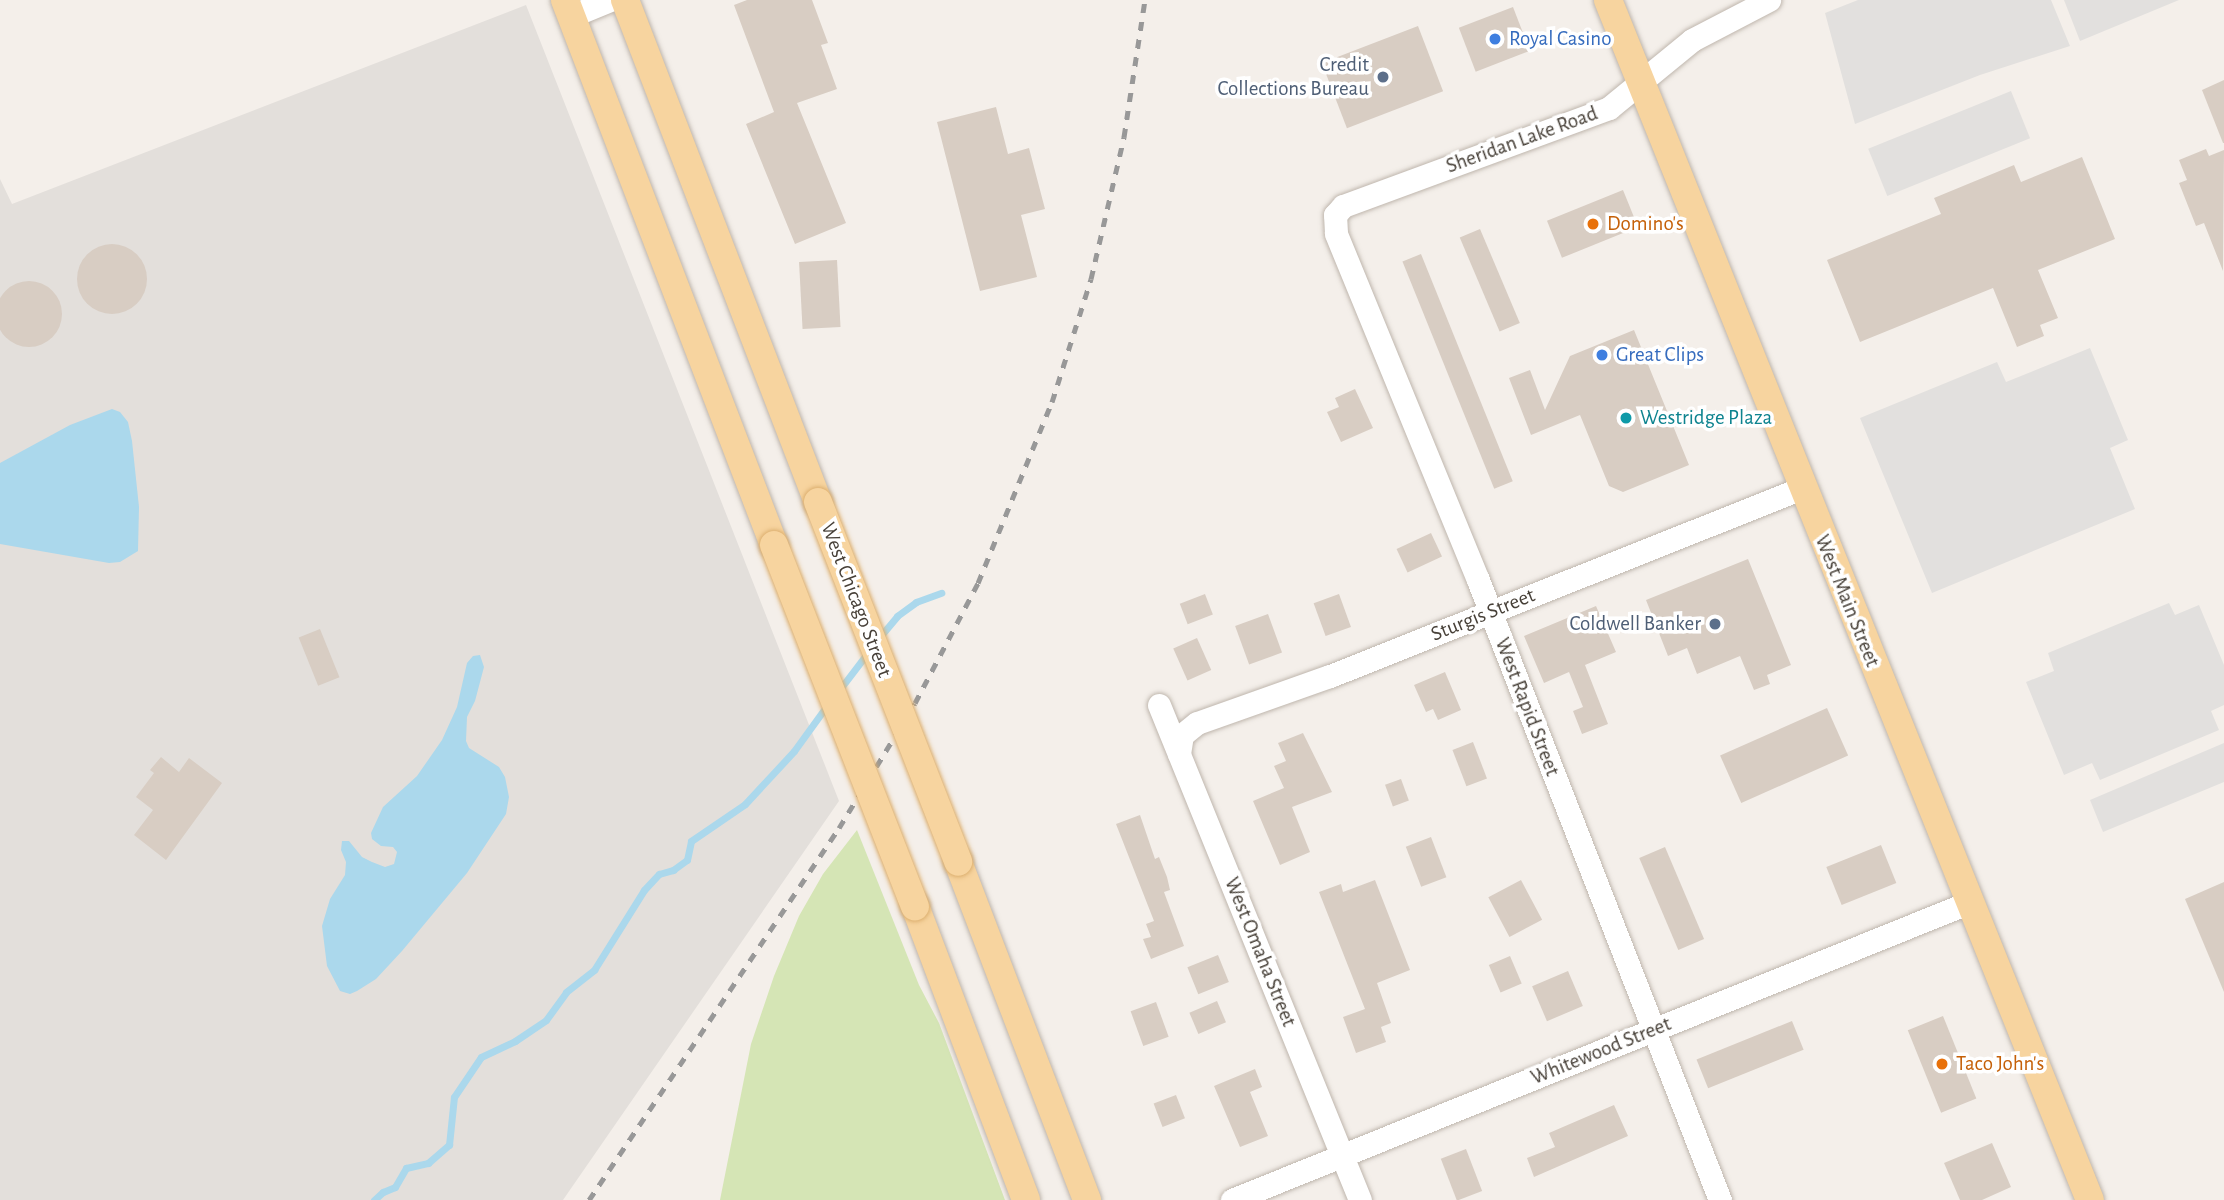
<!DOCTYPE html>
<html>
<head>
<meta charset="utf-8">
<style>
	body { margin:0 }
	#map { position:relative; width:2224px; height:1200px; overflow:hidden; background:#f4efea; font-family:"Alegreya Sans",sans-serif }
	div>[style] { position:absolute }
	.industrial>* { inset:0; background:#e3dfdb }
	.green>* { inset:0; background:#d5e5b5 }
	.parking>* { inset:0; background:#e2e0de; transform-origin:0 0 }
	.water>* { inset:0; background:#abd8ec }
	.stream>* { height:7px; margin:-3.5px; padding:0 3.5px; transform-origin:3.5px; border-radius:3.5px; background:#abd8ec }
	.building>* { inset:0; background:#d8cdc3; transform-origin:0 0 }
	.round { border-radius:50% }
	.roads { filter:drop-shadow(0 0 2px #bfb6ad) drop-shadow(0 0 2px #bfb6ad) }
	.minor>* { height:23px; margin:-11.5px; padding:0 11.5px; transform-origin:11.5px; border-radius:11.5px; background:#fff }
	.major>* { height:28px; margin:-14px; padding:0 14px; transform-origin:14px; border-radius:14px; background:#f7d49f }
	.rail>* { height:5px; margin-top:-2.5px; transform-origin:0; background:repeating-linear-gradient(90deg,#989898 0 9px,transparent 0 18px) }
	.bridges { filter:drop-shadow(0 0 2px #dcaf6f) drop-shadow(0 0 2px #dcaf6f) }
	.major-bridge>* { height:28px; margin:-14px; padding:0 14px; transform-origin:14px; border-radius:14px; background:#f7d49f }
	.dots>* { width:19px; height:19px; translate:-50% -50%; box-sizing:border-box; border:4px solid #fff; border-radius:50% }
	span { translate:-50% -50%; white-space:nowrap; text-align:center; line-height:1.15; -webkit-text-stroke:7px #fff; paint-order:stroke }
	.shop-label { font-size:21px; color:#366cbe }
	.left { translate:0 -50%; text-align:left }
	.service-label { font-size:21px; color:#4e5e75 }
	.right { translate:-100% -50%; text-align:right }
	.street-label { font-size:21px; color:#474038 }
	.food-label { font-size:21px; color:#c56008 }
	.culture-label { font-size:21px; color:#0d838f }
</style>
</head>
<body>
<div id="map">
	<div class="industrial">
		<i style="clip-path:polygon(526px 5px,839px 801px,563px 1200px,0 1200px,0 179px,12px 204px)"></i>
	</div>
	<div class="green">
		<i style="clip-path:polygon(857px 830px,919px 985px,939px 1023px,1005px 1200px,720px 1200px,751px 1044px,774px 976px,799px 916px,823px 874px)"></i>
	</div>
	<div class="parking">
		<i style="clip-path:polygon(1858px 0,2051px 0,2070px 46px,1980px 75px,1855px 124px,1825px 13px)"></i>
		<i style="clip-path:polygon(2064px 0,2179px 0,2080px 41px)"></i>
		<i style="left:2011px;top:91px;width:51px;height:154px;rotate:68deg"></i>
		<i style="clip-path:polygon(2090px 348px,2128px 440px,2110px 448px,2135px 509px,1932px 593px,1860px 418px,1997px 362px,2006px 382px)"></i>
		<i style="clip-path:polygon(2169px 603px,2175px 615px,2199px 605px,2224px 665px,2224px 705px,2211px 711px,2219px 730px,2100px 780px,2092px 763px,2064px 775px,2026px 682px,2054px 671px,2048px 653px)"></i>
		<i style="clip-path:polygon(2224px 743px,2224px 782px,2103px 832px,2090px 800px)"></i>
	</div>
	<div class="water">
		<i style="clip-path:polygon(112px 409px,120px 412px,128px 422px,132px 441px,139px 507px,138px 551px,120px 562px,109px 563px,0 544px,0 463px,70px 425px)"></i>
		<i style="clip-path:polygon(480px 655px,484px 667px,475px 701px,467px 717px,466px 741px,469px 748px,499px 767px,505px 777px,509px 797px,506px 814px,467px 873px,402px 951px,376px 979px,357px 991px,350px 994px,340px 991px,327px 966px,322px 926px,330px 899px,345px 875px,346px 862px,341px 850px,342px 841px,349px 841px,362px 857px,372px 862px,385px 867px,394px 864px,397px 852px,393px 847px,381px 846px,372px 839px,371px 833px,383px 807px,417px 776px,442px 740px,457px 707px,467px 663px,473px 656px)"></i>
	</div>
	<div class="stream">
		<i style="left:878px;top:639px;width:30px;rotate:-50deg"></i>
		<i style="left:897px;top:616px;width:24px;rotate:-36deg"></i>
		<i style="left:916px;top:602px;width:27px;rotate:-20deg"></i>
		<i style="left:840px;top:689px;width:48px;rotate:-52.7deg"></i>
		<i style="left:374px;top:1200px;width:12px;rotate:-42deg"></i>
		<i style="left:383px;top:1192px;width:13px;rotate:-23deg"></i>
		<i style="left:395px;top:1187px;width:22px;rotate:-60deg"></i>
		<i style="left:406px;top:1168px;width:23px;rotate:-13deg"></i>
		<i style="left:428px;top:1163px;width:28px;rotate:-41deg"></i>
		<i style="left:449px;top:1145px;width:48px;rotate:-84.1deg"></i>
		<i style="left:454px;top:1097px;width:48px;rotate:-56deg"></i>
		<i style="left:481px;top:1057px;width:38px;rotate:-25deg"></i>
		<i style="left:515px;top:1041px;width:37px;rotate:-34deg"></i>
		<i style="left:546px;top:1020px;width:34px;rotate:-54deg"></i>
		<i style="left:566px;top:992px;width:36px;rotate:-38deg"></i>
		<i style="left:594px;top:970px;width:94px;rotate:-58deg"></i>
		<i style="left:644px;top:890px;width:22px;rotate:-47deg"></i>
		<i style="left:659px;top:874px;width:15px;rotate:-16deg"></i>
		<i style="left:673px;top:870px;width:17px;rotate:-36deg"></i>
		<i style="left:687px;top:860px;width:19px;rotate:-78deg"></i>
		<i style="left:691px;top:841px;width:65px;rotate:-34.4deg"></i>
		<i style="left:745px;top:804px;width:72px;rotate:-47.2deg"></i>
		<i style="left:794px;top:751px;width:58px;rotate:-54.1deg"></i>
	</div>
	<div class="building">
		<i style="clip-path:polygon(747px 0,812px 0,828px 43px,821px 45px,837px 89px,797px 103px,846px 223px,795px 244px,746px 124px,774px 112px,734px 5px)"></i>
		<i style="left:1513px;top:7px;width:47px;height:58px;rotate:69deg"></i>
		<i style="left:1418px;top:26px;width:70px;height:103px;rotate:69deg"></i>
		<i style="clip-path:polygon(2224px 80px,2224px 143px,2223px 143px,2202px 90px)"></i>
		<i style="clip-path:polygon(996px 107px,1008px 154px,1029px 148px,1045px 209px,1021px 215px,1037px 277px,980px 291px,937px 122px)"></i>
		<i style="clip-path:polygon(2206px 149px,2209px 156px,2224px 150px,2223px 271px,2204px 223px,2196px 226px,2179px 183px,2187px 180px,2179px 160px)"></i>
		<i style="clip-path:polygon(2082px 157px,2115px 239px,2038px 270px,2058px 318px,2040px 325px,2044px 336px,2017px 347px,1993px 288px,1860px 342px,1827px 260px,1941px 214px,1934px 198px,2014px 165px,2021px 182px)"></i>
		<i style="left:1623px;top:190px;width:40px;height:82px;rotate:68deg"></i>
		<i style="left:1480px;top:229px;width:102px;height:22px;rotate:67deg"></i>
		<i class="round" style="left:77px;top:244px;width:70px;height:70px"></i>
		<i style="left:1421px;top:254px;width:245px;height:20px;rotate:68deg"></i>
		<i style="left:837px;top:260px;width:67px;height:38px;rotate:87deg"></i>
		<i class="round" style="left:-4px;top:281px;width:66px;height:66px"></i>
		<i style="clip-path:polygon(1634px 330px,1689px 465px,1623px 492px,1609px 486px,1580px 415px,1531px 435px,1509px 378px,1530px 370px,1545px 410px,1570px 356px)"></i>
		<i style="clip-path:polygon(1355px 389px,1373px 428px,1341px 442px,1327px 412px,1339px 407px,1335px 398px)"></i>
		<i style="left:1431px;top:533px;width:26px;height:38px;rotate:65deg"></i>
		<i style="clip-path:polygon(1748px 559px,1791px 665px,1767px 675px,1770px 684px,1754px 690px,1740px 656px,1697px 674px,1687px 648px,1668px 656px,1646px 600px)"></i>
		<i style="left:1205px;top:594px;width:22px;height:27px;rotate:69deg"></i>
		<i style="left:1339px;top:594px;width:35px;height:27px;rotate:70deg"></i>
		<i style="clip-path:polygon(1596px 606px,1616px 652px,1585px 665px,1608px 724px,1582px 734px,1573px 711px,1583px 707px,1569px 672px,1544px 683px,1524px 636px)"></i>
		<i style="left:1268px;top:614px;width:41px;height:35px;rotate:70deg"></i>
		<i style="left:320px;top:629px;width:52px;height:23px;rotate:68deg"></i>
		<i style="left:1197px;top:638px;width:35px;height:26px;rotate:66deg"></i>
		<i style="clip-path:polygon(1445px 672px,1461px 710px,1438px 720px,1433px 709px,1426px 712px,1414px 685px)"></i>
		<i style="left:1827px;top:708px;width:52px;height:117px;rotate:66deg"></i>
		<i style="clip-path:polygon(1303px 733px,1332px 792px,1292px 807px,1310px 852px,1280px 865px,1253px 801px,1284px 788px,1274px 766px,1286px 761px,1278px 743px)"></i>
		<i style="left:1473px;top:742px;width:39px;height:22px;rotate:69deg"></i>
		<i style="clip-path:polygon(161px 757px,179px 772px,189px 758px,222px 783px,166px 860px,134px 835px,153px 810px,136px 797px,154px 773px,150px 770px)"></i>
		<i style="left:1401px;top:779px;width:23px;height:17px;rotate:70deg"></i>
		<i style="clip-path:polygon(1140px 815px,1155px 859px,1159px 857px,1167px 877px,1170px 890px,1164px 892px,1184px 946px,1151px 959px,1143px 939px,1151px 937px,1146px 924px,1154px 921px,1116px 824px)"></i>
		<i style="left:1431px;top:837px;width:43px;height:27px;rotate:69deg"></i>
		<i style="left:1881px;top:845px;width:41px;height:59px;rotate:68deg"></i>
		<i style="left:1665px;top:847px;width:100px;height:28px;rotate:67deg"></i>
		<i style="clip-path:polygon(1375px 880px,1410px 970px,1377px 983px,1391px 1023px,1381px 1027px,1386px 1042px,1356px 1053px,1343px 1017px,1365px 1009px,1319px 892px,1341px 884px,1343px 892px)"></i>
		<i style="left:1521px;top:880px;width:45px;height:37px;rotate:62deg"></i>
		<i style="clip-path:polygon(2224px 882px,2224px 992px,2185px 899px)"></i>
		<i style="left:1218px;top:955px;width:29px;height:33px;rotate:68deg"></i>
		<i style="left:1510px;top:956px;width:30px;height:23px;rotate:67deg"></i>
		<i style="left:1568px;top:971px;width:38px;height:39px;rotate:67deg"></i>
		<i style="left:1217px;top:1001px;width:23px;height:30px;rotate:67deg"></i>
		<i style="left:1156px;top:1002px;width:37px;height:27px;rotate:70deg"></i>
		<i style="left:1943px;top:1016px;width:89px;height:38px;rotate:68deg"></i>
		<i style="left:1792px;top:1021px;width:31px;height:103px;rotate:68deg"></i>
		<i style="clip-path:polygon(1255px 1069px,1262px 1087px,1250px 1092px,1268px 1136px,1240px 1147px,1214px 1086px)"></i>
		<i style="left:1176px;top:1095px;width:25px;height:24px;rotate:69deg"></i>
		<i style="clip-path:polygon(1614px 1105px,1628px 1136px,1534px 1177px,1527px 1158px,1555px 1147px,1549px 1133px)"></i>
		<i style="clip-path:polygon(1992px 1143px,2011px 1187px,1982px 1200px,1960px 1200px,1944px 1163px)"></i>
		<i style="left:1466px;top:1149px;width:45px;height:27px;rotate:69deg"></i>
	</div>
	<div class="roads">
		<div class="minor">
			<i style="left:571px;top:16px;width:42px;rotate:-22.3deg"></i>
			<i style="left:1159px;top:705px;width:534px;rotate:67.9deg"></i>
			<i style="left:1179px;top:754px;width:19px;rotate:-81deg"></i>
			<i style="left:1182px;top:735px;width:19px;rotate:-39deg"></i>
			<i style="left:1197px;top:723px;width:141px;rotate:-19.5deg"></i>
			<i style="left:1330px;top:676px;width:508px;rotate:-21.72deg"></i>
			<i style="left:1232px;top:1200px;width:796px;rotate:-21.99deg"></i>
			<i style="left:1720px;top:1200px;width:666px;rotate:-111.32deg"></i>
			<i style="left:1478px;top:580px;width:375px;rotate:-112.3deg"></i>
			<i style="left:1336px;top:233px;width:18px;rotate:-93deg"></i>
			<i style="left:1335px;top:215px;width:12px;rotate:-48deg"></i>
			<i style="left:1343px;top:206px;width:283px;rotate:-20.2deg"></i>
			<i style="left:1609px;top:108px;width:107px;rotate:-39.3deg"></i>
			<i style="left:1692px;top:40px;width:87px;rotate:-27.5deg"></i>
		</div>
		<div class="major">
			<i style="left:565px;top:0;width:584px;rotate:69.02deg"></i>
			<i style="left:625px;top:0;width:538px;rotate:68.97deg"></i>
			<i style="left:1608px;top:0;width:1293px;rotate:68.12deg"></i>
			<i style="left:958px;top:862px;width:362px;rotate:69.1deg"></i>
			<i style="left:915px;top:906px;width:314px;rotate:69.3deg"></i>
		</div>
	</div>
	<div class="rail">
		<i style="left:589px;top:1200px;width:448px;rotate:-56.1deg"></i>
		<i style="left:839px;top:828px;width:146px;rotate:-58.7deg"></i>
		<i style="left:915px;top:703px;width:136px;rotate:-62.3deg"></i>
		<i style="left:978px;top:583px;width:196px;rotate:-67.8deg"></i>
		<i style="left:1052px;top:402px;width:129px;rotate:-72.4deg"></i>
		<i style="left:1091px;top:279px;width:146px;rotate:-76.9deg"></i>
		<i style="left:1124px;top:137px;width:139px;rotate:-81.3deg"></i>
	</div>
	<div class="bridges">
		<div class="major-bridge">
			<i style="left:818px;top:502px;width:386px;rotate:68.7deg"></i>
			<i style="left:774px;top:545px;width:388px;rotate:68.7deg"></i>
		</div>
	</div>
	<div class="dots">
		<i style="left:1495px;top:39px;background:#3f7fe0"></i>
		<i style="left:1383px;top:77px;background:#5c6f8a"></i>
		<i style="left:1593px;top:224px;background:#e8710a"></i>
		<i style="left:1602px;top:355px;background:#3f7fe0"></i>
		<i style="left:1626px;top:418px;background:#0f9aa8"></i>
		<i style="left:1715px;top:624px;background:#5c6f8a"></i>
		<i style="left:1942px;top:1064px;background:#e8710a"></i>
	</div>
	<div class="shop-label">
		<span class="left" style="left:1509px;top:39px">Royal Casino</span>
		<span class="left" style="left:1616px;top:355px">Great Clips</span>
	</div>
	<div class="service-label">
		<span class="right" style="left:1369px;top:77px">Credit<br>Collections Bureau</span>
		<span class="right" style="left:1701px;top:624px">Coldwell Banker</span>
	</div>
	<div class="street-label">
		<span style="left:1522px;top:140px;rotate:-20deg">Sheridan Lake Road</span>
		<span style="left:856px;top:600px;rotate:69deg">West Chicago Street</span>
		<span style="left:1847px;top:601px;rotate:68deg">West Main Street</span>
		<span style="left:1483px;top:615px;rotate:-22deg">Sturgis Street</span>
		<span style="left:1527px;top:707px;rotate:69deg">West Rapid Street</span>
		<span style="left:1260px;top:952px;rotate:68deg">West Omaha Street</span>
		<span style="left:1601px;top:1051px;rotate:-22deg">Whitewood Street</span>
	</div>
	<div class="food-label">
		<span class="left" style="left:1607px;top:224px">Domino's</span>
		<span class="left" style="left:1956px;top:1064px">Taco John's</span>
	</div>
	<div class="culture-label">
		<span class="left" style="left:1640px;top:418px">Westridge Plaza</span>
	</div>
</div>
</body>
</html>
